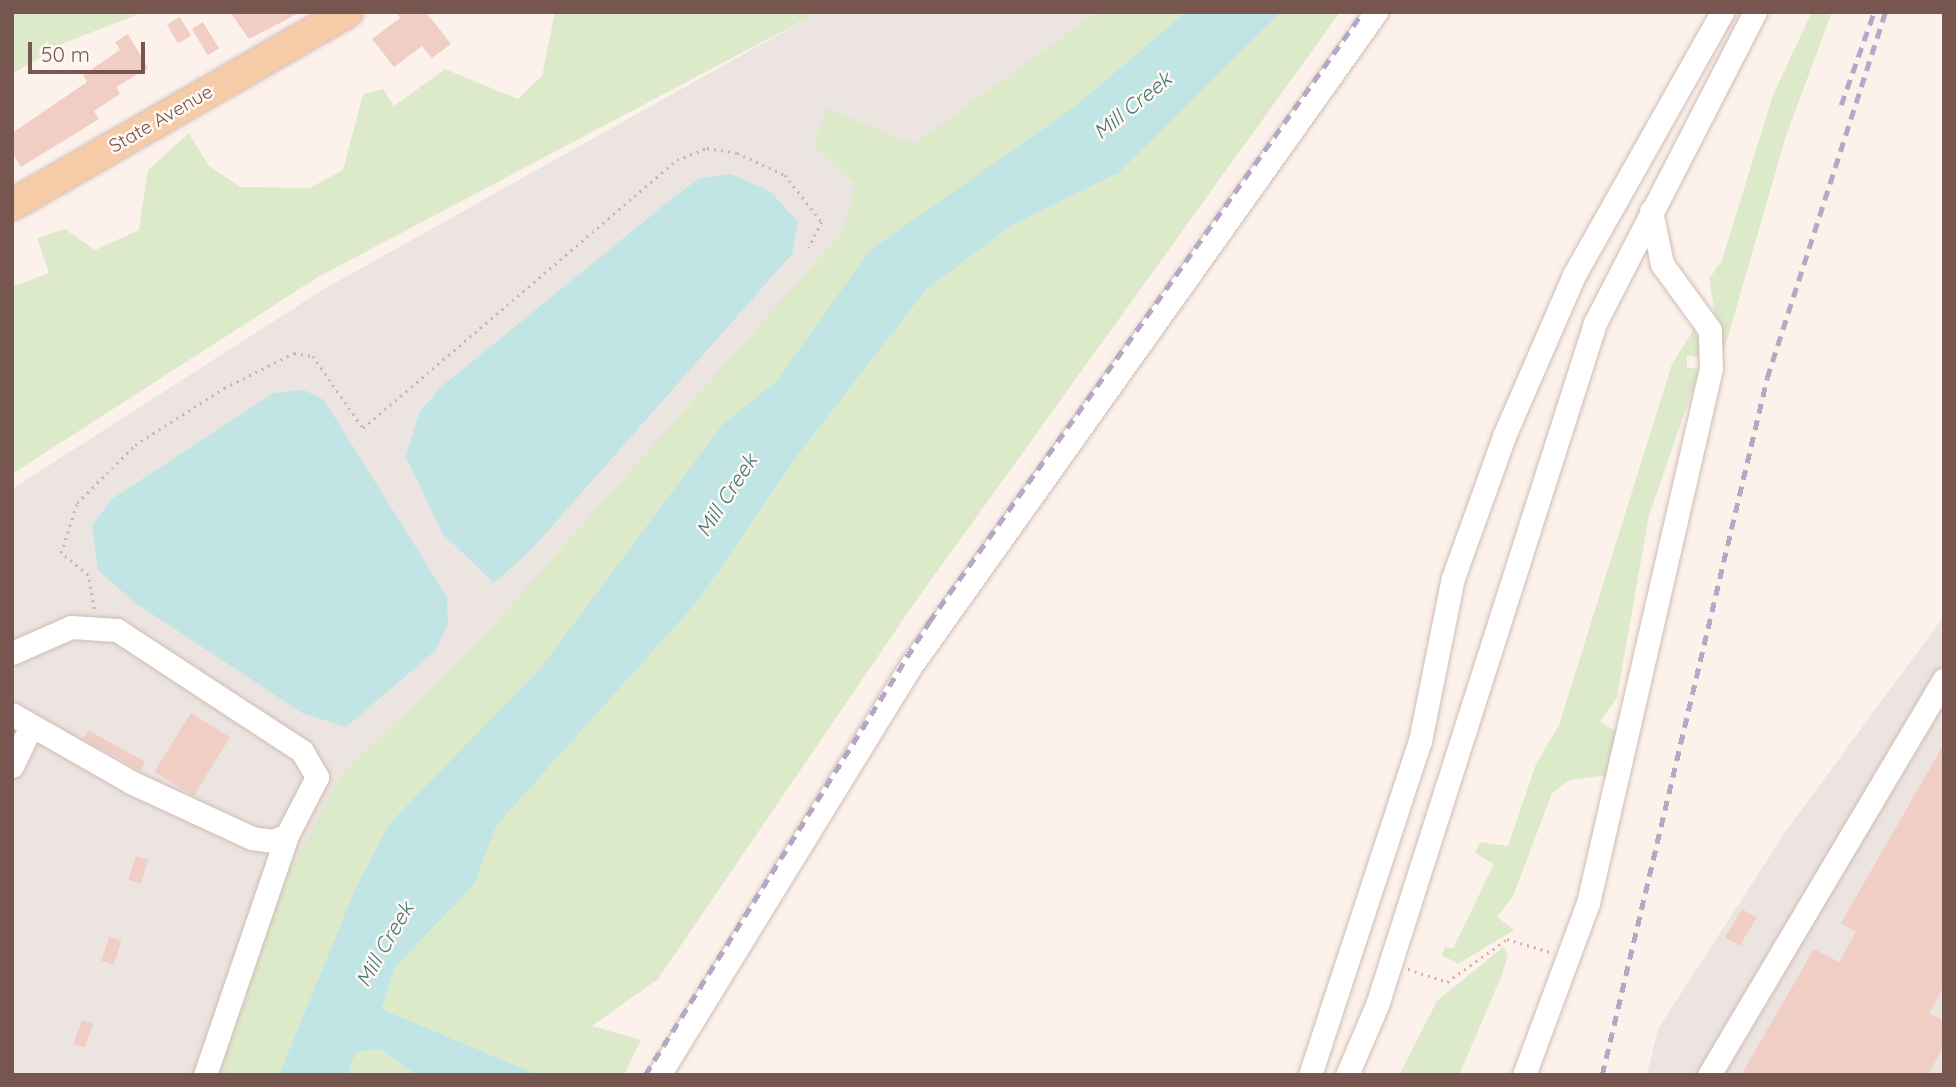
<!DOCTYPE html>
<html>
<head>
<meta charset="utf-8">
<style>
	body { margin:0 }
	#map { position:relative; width:1956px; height:1087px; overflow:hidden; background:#fcf2eb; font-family:Quicksand,sans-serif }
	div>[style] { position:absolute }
	.industrial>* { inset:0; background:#ece4e1 }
	.green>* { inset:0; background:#dceaca }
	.water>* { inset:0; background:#c0e5e4 }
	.building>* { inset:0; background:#f0cec4; transform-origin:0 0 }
	.path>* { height:2.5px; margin-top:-1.25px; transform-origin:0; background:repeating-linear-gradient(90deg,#d6b0a6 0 2px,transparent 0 7px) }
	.roads { filter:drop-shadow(0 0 2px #d1bbb3) drop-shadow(0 0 2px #d1bbb3) }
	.minor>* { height:23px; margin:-11.5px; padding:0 11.5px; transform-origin:11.5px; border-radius:11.5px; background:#fff }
	.major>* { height:30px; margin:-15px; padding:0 15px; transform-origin:15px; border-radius:15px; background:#f6cba8 }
	.rail>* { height:4.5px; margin-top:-2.25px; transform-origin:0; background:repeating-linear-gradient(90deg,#b3a9c7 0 10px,transparent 0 17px) }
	span { translate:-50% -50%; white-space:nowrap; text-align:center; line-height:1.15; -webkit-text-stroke:5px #fef7f2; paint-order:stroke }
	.street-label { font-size:19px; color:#77564f }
	.water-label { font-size:21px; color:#427b79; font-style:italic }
	.frame { position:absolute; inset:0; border:14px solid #77564f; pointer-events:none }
	.scale { position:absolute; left:28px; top:42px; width:117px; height:32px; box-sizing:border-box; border:4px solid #77564f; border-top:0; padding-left:9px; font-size:21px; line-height:24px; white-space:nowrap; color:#77564f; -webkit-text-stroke:5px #fef7f2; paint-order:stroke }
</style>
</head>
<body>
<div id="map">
	<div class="industrial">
		<i style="clip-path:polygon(819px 12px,1186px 12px,1073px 108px,284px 1060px,279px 1075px,12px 1075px,12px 489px,324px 289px)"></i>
		<i style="clip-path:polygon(1944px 616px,1944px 1075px,1647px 1075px,1658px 1029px,1786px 831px)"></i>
	</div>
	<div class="green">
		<i style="clip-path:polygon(12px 12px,144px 12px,64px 43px,12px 74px)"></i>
		<i style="clip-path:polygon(555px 12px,819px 12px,318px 277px,12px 474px,12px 287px,49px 273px,37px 238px,65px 229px,95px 250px,139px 230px,148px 170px,189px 133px,208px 165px,240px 187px,310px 188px,343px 170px,363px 94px,383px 89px,394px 106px,445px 69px,518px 99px,542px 76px)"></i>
		<i style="clip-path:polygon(1097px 12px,1186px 12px,1073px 108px,869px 251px,777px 381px,722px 425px,540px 669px,389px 824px,355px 890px,279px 1075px,220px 1075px,283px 885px,341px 774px,472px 649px,843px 231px,855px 185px,813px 145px,827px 108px,914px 144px)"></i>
		<i style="clip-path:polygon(1281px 12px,1340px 12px,913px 605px,658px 979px,592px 1026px,641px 1040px,624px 1075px,539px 1075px,382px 1009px,395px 967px,474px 885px,497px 825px,698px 601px,798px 455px,926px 290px,1011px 226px,1120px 172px)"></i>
		<i style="clip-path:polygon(1812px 12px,1832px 12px,1786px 136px,1722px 357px,1709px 279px,1722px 260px,1773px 95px)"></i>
		<i style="clip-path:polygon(1694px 329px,1705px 358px,1687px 355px,1687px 367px,1700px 369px,1649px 515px,1617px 697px,1600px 722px,1617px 732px,1607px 775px,1570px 780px,1552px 793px,1513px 896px,1497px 917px,1514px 930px,1458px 964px,1442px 955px,1445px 947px,1453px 949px,1494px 864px,1475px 853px,1480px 842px,1508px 846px,1536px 764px,1559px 725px,1672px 364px)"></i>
		<i style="clip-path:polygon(1503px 947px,1508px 955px,1501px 977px,1459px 1075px,1399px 1075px,1437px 1001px)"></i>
		<i style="clip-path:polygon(380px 1049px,416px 1075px,347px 1075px,356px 1052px)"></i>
	</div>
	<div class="water">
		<i style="clip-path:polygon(1186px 12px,1281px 12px,1120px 172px,1011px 226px,926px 290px,798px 455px,698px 601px,497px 825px,474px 885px,395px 967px,382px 1009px,539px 1075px,416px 1075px,380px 1049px,356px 1052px,347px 1075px,279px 1075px,355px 890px,389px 824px,540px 669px,722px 425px,777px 381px,869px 251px,1073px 108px)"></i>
		<i style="clip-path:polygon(731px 174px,771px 192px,798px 222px,792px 254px,531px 550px,494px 583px,443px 534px,406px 457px,419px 413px,441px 387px,674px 197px,700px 178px)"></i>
		<i style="clip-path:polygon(304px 390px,324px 400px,447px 597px,448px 625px,436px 650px,346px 727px,302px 713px,134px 602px,98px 570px,92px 525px,112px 499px,273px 393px)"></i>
	</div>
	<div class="building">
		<i style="clip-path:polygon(230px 12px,301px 12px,249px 39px)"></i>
		<i style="clip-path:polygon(396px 12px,426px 12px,451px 44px,432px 58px,422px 46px,394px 67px,372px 39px,400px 18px)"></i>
		<i style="left:180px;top:17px;width:22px;height:15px;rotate:60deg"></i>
		<i style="left:203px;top:22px;width:31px;height:13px;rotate:59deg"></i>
		<i style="clip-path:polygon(128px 34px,148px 68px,116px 87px,120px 94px,94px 111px,99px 119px,21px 167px,12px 152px,12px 133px,87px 82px,83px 75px,120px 50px,115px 42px)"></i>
		<i style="left:191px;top:713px;width:46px;height:69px;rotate:32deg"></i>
		<i style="left:88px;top:730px;width:65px;height:10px;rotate:29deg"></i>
		<i style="clip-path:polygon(1944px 744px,1944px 986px,1929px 1013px,1944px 1021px,1944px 1046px,1928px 1075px,1741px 1075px,1814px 949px,1839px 962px,1856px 932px,1841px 923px)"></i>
		<i style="left:136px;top:856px;width:13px;height:25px;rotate:18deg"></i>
		<i style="left:1742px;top:909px;width:17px;height:33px;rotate:31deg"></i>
		<i style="left:109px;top:937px;width:13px;height:25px;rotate:18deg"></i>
		<i style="left:82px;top:1020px;width:12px;height:25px;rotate:20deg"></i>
	</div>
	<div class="path">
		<i style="left:94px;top:609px;width:35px;rotate:-100deg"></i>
		<i style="left:88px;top:575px;width:35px;rotate:-141deg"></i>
		<i style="left:61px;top:553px;width:52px;rotate:-72.3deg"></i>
		<i style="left:77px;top:503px;width:82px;rotate:-45deg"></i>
		<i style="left:135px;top:445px;width:106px;rotate:-32.6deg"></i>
		<i style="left:224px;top:388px;width:78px;rotate:-26.6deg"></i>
		<i style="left:294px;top:353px;width:19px;rotate:9deg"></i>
		<i style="left:313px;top:356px;width:88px;rotate:55.2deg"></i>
		<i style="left:363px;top:428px;width:413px;rotate:-40.5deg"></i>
		<i style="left:677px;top:160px;width:32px;rotate:-22deg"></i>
		<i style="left:707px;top:148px;width:30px;rotate:9deg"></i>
		<i style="left:737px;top:153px;width:53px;rotate:24.6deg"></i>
		<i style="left:785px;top:175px;width:60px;rotate:51.8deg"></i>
		<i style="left:822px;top:222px;width:29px;rotate:117deg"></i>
		<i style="left:1408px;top:969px;width:41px;rotate:18.4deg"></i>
		<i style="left:1447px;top:982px;width:74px;rotate:-35.6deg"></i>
		<i style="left:1507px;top:939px;width:45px;rotate:16.8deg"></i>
	</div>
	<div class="roads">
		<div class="minor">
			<i style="left:12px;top:653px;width:64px;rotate:-23.8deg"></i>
			<i style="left:71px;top:627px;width:46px;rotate:3.7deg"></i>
			<i style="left:117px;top:630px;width:221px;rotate:33.2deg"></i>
			<i style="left:302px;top:751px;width:30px;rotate:60deg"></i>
			<i style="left:317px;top:777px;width:65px;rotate:117.3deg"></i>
			<i style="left:287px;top:835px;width:15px;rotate:157deg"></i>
			<i style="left:273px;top:841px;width:21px;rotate:-172deg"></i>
			<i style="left:252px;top:838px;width:133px;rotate:-155.2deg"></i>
			<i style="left:131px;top:782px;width:137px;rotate:-150.3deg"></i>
			<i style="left:12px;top:766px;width:44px;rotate:-64.6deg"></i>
			<i style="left:205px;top:1075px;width:254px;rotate:-71.1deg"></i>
			<i style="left:659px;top:1075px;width:479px;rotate:-58.4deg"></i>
			<i style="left:910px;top:667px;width:804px;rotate:-54.57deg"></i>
			<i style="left:1310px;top:1075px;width:352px;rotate:-71.8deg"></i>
			<i style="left:1420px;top:741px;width:166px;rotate:-78.6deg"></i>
			<i style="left:1453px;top:578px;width:151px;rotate:-70.2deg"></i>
			<i style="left:1504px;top:436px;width:176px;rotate:-66.5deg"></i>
			<i style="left:1574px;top:275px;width:302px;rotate:-60.6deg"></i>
			<i style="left:1347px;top:1075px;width:76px;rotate:-66.8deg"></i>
			<i style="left:1377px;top:1005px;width:716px;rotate:-72.27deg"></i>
			<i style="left:1595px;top:323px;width:350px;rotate:-62.8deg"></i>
			<i style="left:1524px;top:1075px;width:184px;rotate:-69.6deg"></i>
			<i style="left:1588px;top:903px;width:549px;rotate:-77.05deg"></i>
			<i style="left:1711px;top:368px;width:38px;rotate:-92deg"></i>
			<i style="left:1710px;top:330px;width:82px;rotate:-126deg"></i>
			<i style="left:1662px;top:264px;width:54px;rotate:-101.7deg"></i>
			<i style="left:1709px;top:1075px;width:460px;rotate:-59.3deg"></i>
		</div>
		<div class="major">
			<i style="left:12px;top:205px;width:387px;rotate:-29.9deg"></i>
		</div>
	</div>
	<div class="rail">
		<i style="left:1841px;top:105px;width:99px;rotate:-70.5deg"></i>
		<i style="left:645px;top:1075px;width:535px;rotate:-57.92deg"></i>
		<i style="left:929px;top:622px;width:749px;rotate:-54.57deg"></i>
		<i style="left:1602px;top:1075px;width:716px;rotate:-76.68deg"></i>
		<i style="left:1767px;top:378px;width:385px;rotate:-72.1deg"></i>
	</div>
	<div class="street-label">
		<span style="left:161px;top:119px;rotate:-30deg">State Avenue</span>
	</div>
	<div class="water-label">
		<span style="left:1132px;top:105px;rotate:-39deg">Mill Creek</span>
		<span style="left:726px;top:495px;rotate:-57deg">Mill Creek</span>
		<span style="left:384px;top:944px;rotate:-60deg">Mill Creek</span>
	</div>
	<div class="frame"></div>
	<div class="scale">50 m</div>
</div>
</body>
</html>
